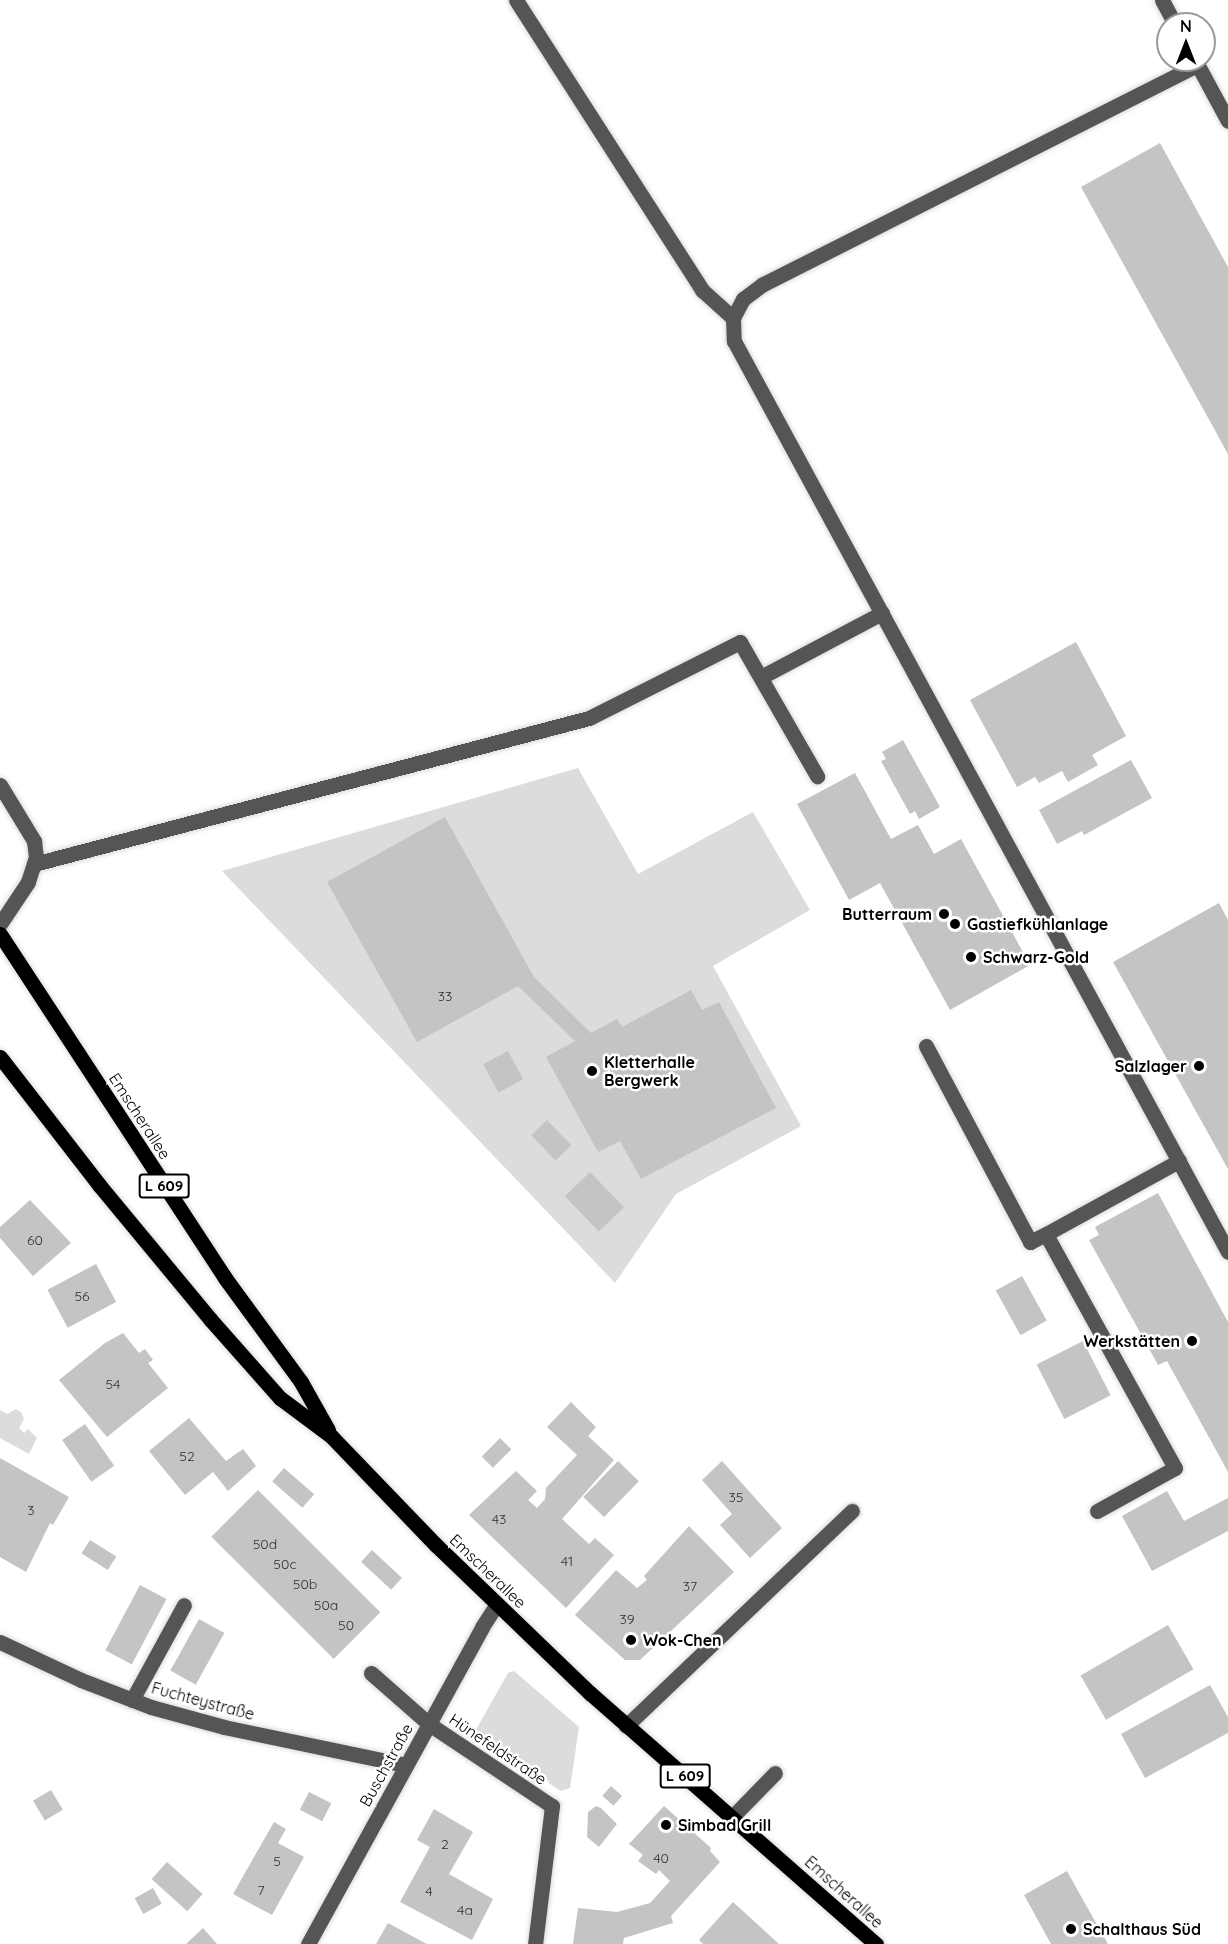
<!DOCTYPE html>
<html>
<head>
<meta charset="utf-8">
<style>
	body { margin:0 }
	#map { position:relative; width:1228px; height:1944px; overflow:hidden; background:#fff; font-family:Quicksand,sans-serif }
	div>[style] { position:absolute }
	.green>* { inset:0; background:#dcdcdc }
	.building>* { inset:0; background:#c4c4c4; transform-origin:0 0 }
	.roads { filter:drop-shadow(0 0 2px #dbdbdb) drop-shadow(0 0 2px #dbdbdb) }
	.minor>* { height:15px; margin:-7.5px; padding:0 7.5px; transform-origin:7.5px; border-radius:7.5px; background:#555 }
	.major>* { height:15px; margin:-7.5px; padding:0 7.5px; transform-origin:7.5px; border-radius:7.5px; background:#000 }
	.dots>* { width:16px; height:16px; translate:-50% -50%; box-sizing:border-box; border:3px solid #fff; border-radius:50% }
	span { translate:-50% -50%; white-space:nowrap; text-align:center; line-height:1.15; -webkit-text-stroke:5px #fff; paint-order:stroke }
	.number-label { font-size:14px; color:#313131 }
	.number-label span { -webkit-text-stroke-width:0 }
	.shield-label span { padding:2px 4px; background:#fff; border:2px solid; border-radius:4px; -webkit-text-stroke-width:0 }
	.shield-label { font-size:15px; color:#000; font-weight:700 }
	.poi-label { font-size:16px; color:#000; font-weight:700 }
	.right { translate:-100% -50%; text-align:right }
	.left { translate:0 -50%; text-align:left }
	.street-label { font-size:16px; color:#000 }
	.north { position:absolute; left:1156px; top:12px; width:60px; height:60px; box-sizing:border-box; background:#fff; border:2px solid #999; border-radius:50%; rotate:0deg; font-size:16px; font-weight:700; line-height:24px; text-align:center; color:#000 }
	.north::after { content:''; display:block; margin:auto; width:21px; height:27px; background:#000; clip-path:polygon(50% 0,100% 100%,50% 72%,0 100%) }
</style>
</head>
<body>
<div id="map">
	<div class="green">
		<i style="clip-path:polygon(578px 768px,638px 874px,753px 812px,810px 910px,713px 966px,801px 1126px,676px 1194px,615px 1283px,222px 871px)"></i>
		<i style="clip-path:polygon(16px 1409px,21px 1412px,24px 1419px,19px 1428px,24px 1433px,28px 1429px,37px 1438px,29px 1454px,0 1438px,0 1410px,7px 1414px)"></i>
		<i style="clip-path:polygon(514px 1671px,579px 1727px,570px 1788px,561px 1791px,473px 1735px,508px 1673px)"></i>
	</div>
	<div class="building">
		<i style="clip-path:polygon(1160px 143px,1228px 267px,1228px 454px,1081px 187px)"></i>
		<i style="clip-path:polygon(1076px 642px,1126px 736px,1092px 755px,1098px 765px,1068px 782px,1062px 771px,1039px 783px,1035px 777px,1017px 787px,970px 700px)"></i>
		<i style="clip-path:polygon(903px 740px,940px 807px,919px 819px,915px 811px,910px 814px,881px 761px,886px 759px,882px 752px)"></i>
		<i style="clip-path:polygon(1131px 760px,1152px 798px,1084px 835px,1082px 831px,1057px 844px,1039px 810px)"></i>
		<i style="clip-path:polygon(855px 773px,891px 839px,918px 825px,934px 854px,961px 839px,1030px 965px,950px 1010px,880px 883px,849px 900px,797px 804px)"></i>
		<i style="clip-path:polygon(445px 817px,534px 977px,591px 1033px,617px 1019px,622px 1027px,691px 990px,702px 1010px,719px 1002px,776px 1108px,641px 1179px,620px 1141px,598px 1152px,546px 1057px,575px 1041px,518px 986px,417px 1042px,327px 882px)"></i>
		<i style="clip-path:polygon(1219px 903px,1228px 920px,1228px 1169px,1113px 962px)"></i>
		<i style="left:508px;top:1051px;width:32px;height:28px;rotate:62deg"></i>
		<i style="left:547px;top:1120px;width:35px;height:22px;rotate:46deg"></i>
		<i style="left:590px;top:1172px;width:49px;height:35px;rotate:46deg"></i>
		<i style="clip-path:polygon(1158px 1193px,1228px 1322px,1228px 1472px,1167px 1361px,1158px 1365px,1089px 1240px,1099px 1235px,1095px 1227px)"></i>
		<i style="clip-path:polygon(30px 1200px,71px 1243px,33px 1276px,0 1238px,0 1227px)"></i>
		<i style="left:96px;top:1264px;width:43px;height:55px;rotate:62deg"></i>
		<i style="left:1022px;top:1276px;width:51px;height:30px;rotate:61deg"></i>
		<i style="clip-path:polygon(123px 1333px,139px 1353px,145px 1349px,153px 1360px,148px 1363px,168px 1388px,107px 1437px,59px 1380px,105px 1343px)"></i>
		<i style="left:1083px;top:1341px;width:61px;height:52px;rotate:63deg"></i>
		<i style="clip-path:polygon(571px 1402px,596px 1427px,588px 1436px,614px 1460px,562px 1519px,589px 1544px,595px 1538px,614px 1555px,566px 1608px,469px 1515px,516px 1471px,537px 1491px,528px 1500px,537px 1508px,545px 1499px,546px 1488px,577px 1455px,547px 1427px)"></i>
		<i style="clip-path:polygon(189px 1418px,226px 1461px,243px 1449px,256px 1466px,228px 1491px,213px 1472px,185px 1495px,149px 1451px)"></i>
		<i style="left:85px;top:1424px;width:51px;height:28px;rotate:55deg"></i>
		<i style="left:500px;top:1438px;width:16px;height:26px;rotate:45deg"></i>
		<i style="clip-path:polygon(0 1458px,69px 1497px,53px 1525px,50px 1523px,26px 1572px,0 1557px)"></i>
		<i style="left:618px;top:1461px;width:29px;height:50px;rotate:44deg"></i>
		<i style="clip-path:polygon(722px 1461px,782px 1528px,750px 1558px,720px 1525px,732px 1514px,702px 1480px)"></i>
		<i style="left:284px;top:1468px;width:40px;height:18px;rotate:41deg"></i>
		<i style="left:258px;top:1490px;width:173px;height:66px;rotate:45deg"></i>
		<i style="clip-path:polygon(1167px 1491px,1184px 1521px,1228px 1498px,1228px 1531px,1152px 1571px,1122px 1516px)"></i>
		<i style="clip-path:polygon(689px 1526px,734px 1572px,640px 1660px,625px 1660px,575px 1615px,616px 1570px,637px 1588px,647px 1580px,644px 1576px)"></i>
		<i style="left:90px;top:1540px;width:31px;height:16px;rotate:32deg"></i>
		<i style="left:372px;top:1550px;width:41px;height:16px;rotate:43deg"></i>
		<i style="left:140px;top:1585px;width:30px;height:74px;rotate:28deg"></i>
		<i style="left:199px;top:1619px;width:29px;height:59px;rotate:29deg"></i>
		<i style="left:1168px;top:1625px;width:51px;height:101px;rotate:60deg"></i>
		<i style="clip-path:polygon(1210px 1685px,1228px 1717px,1228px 1733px,1145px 1778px,1121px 1734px)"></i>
		<i style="left:611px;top:1786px;width:15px;height:13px;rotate:42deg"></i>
		<i style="left:51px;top:1790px;width:23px;height:21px;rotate:59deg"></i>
		<i style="left:309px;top:1792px;width:25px;height:20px;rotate:27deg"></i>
		<i style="clip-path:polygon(596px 1806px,601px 1808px,617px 1824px,599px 1847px,587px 1837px,588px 1812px)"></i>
		<i style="clip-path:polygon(664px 1806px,711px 1848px,710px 1851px,720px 1862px,671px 1916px,673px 1923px,624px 1938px,623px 1944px,573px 1944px,578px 1908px,617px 1912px,650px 1903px,670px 1881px,659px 1870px,656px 1874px,638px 1861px,643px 1855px,629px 1844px)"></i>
		<i style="clip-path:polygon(434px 1809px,473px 1832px,449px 1874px,493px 1899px,472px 1940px,400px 1902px,430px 1847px,417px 1840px)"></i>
		<i style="clip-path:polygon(274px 1822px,286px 1829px,278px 1843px,304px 1857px,272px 1915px,233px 1894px)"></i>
		<i style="left:167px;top:1862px;width:48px;height:23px;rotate:42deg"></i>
		<i style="clip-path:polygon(1067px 1871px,1078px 1891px,1108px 1944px,1051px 1944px,1024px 1895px)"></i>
		<i style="left:153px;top:1888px;width:18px;height:21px;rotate:61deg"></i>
		<i style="clip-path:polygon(733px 1902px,779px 1944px,703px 1944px,699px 1940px)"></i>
		<i style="clip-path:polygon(388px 1923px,423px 1942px,427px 1944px,376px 1944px)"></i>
		<i style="clip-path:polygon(203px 1928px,217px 1944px,186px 1944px)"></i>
	</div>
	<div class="roads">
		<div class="minor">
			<i style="left:516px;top:0;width:345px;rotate:57.3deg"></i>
			<i style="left:702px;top:290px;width:42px;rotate:42.1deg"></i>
			<i style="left:1162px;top:0;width:27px;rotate:62deg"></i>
			<i style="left:1195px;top:60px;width:69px;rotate:61.6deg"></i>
			<i style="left:1197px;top:65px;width:486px;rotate:153.2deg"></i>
			<i style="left:763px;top:284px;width:25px;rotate:143deg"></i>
			<i style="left:743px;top:299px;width:21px;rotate:118deg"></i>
			<i style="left:733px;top:318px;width:23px;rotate:88deg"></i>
			<i style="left:734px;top:341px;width:1036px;rotate:61.53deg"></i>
			<i style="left:761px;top:677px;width:137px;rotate:-27.9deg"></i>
			<i style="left:0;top:785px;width:66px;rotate:58.7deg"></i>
			<i style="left:34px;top:841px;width:16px;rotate:83deg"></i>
			<i style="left:36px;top:857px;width:26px;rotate:108deg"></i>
			<i style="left:28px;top:882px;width:50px;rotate:123.7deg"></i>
			<i style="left:34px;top:864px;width:574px;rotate:-14.74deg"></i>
			<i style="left:589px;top:718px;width:169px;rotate:-26.7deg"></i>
			<i style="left:740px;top:642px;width:155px;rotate:60.1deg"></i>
			<i style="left:926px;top:1046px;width:222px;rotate:62deg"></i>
			<i style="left:1030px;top:1242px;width:18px;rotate:-27deg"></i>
			<i style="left:1097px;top:1511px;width:89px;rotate:-28.9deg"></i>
			<i style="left:1175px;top:1468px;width:267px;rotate:-118.9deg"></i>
			<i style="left:1046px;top:1234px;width:152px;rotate:-28.8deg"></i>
			<i style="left:0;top:1642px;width:89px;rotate:25.1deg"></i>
			<i style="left:81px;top:1680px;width:75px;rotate:21.1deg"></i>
			<i style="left:151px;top:1707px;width:76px;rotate:15.3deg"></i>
			<i style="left:224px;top:1727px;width:186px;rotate:11.8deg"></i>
			<i style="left:371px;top:1673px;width:77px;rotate:41.3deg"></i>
			<i style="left:429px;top:1724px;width:148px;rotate:33.7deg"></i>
			<i style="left:552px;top:1806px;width:139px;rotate:97deg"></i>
			<i style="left:132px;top:1700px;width:108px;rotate:-61.3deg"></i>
			<i style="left:626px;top:1726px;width:312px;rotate:-43.6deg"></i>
			<i style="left:733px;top:1816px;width:60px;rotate:-45.7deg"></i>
			<i style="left:308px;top:1944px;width:362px;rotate:-61.2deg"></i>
			<i style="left:482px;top:1627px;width:27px;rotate:-57deg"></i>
		</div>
		<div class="major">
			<i style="left:0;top:934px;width:411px;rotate:56.8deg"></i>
			<i style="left:225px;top:1278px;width:129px;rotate:53.8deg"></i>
			<i style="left:301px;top:1382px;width:55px;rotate:60.6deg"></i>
			<i style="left:0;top:1057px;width:163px;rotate:52.2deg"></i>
			<i style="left:100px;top:1186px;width:173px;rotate:50.4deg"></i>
			<i style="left:210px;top:1319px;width:106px;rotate:48.5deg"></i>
			<i style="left:280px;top:1398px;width:64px;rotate:36.7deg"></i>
			<i style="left:331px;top:1436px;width:151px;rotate:46.1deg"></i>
			<i style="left:436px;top:1545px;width:214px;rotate:43.9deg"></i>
			<i style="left:590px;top:1693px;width:381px;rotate:41.3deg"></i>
		</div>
	</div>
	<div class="dots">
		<i style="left:944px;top:914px;background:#000"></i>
		<i style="left:955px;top:924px;background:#000"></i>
		<i style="left:971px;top:957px;background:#000"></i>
		<i style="left:1199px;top:1066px;background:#000"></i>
		<i style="left:592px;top:1071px;background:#000"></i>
		<i style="left:1192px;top:1341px;background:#000"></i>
		<i style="left:631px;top:1640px;background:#000"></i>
		<i style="left:666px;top:1825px;background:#000"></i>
		<i style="left:1071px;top:1929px;background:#000"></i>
	</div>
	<div class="number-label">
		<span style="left:445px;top:996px">33</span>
		<span style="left:35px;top:1240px">60</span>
		<span style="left:82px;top:1296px">56</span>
		<span style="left:113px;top:1384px">54</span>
		<span style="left:187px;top:1456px">52</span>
		<span style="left:736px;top:1497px">35</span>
		<span style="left:31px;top:1510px">3</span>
		<span style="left:499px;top:1519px">43</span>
		<span style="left:265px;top:1544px">50d</span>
		<span style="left:567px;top:1561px">41</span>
		<span style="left:285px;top:1564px">50c</span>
		<span style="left:305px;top:1584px">50b</span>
		<span style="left:690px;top:1586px">37</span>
		<span style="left:326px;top:1605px">50a</span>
		<span style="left:627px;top:1619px">39</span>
		<span style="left:346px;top:1625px">50</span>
		<span style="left:445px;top:1844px">2</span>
		<span style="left:661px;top:1858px">40</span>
		<span style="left:277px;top:1861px">5</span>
		<span style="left:261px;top:1890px">7</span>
		<span style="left:429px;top:1891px">4</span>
		<span style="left:465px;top:1910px">4a</span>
	</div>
	<div class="shield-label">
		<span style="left:164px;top:1186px">L 609</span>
		<span style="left:685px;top:1776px">L 609</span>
	</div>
	<div class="poi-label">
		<span class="right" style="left:932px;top:914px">Butterraum</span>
		<span class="left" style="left:967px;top:924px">Gastiefkühlanlage</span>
		<span class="left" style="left:983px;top:957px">Schwarz-Gold</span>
		<span class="left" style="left:604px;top:1071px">Kletterhalle<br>Bergwerk</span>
		<span class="right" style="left:1187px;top:1066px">Salzlager</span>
		<span class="right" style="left:1180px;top:1341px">Werkstätten</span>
		<span class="left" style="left:643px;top:1640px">Wok-Chen</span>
		<span class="left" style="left:678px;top:1825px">Simbad Grill</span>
		<span class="left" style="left:1083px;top:1929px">Schalthaus Süd</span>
	</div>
	<div class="street-label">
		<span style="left:140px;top:1116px;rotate:57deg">Emscherallee</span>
		<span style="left:488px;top:1571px;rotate:44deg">Emscherallee</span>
		<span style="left:203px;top:1701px;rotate:15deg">Fuchteystraße</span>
		<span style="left:498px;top:1749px;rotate:34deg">Hünefeldstraße</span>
		<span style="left:386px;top:1765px;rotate:-61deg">Buschstraße</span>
		<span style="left:844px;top:1892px;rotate:42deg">Emscherallee</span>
	</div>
	<div class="north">N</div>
</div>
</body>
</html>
